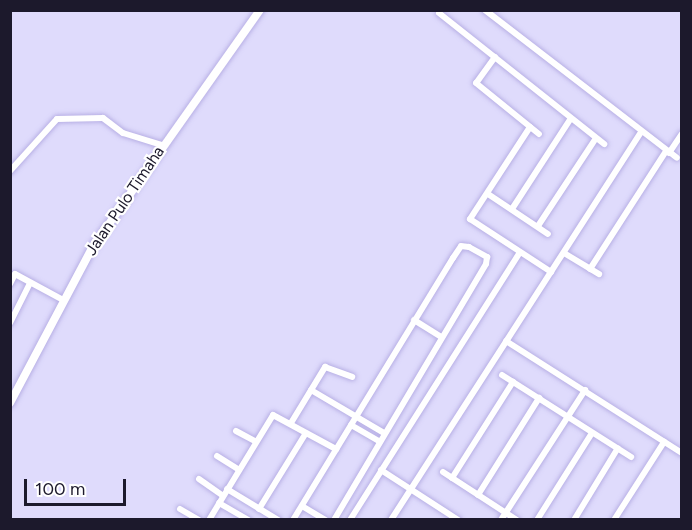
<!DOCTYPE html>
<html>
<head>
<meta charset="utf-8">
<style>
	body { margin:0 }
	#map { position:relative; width:692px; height:530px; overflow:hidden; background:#dfdbfc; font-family:Figtree,sans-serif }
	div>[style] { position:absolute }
	.roads { filter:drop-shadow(0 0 2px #b8b0e5) drop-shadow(0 0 2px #b8b0e5) }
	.minor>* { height:6px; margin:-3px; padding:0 3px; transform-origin:3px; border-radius:3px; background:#fff }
	.tertiary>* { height:8px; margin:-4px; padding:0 4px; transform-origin:4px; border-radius:4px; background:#fff }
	span { translate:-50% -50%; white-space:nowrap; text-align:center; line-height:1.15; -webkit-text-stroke:4.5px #fff; paint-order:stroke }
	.street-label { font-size:16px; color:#1c192c }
	.frame { position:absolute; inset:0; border:12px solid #1c192c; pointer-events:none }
	.scale { position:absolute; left:24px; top:479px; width:102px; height:27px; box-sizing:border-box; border:3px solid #1c192c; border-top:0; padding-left:8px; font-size:18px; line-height:21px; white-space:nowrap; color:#1c192c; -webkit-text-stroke:4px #fff; paint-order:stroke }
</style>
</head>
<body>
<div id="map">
	<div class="roads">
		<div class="minor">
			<i style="left:485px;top:10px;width:242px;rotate:37.6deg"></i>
			<i style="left:439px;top:13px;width:211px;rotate:38.4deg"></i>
			<i style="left:495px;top:57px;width:32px;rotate:126deg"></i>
			<i style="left:476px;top:83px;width:81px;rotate:39deg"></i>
			<i style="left:530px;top:127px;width:110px;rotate:123.1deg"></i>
			<i style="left:470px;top:219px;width:97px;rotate:33.2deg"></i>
			<i style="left:669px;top:153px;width:23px;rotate:-56deg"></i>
			<i style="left:10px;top:171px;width:70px;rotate:-47.9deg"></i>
			<i style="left:57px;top:119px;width:46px;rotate:-1.2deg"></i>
			<i style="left:103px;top:118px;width:25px;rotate:37deg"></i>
			<i style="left:123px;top:133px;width:41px;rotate:17.1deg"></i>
			<i style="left:488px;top:194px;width:72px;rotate:33.7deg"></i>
			<i style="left:512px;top:209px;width:108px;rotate:-57deg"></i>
			<i style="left:538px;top:226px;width:105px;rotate:-56.6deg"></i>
			<i style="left:564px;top:253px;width:41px;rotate:31deg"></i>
			<i style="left:590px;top:269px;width:140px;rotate:-57.2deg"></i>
			<i style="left:10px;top:284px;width:11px;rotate:-63deg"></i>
			<i style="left:15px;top:274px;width:55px;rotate:28.4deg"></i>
			<i style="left:414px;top:320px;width:32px;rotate:32deg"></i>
			<i style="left:10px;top:323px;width:45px;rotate:-63.4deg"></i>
			<i style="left:506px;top:341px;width:209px;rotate:32.5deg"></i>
			<i style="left:502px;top:375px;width:153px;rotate:32.4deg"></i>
			<i style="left:311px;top:390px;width:85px;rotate:30.5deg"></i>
			<i style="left:291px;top:423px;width:66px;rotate:-58.7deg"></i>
			<i style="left:325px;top:367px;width:29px;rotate:20deg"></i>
			<i style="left:351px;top:425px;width:32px;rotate:30deg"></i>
			<i style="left:236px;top:431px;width:21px;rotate:28deg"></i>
			<i style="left:217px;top:456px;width:25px;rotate:32deg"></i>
			<i style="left:381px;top:470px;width:92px;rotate:33deg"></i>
			<i style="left:443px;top:472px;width:88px;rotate:33deg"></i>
			<i style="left:452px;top:478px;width:114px;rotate:-57.6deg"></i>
			<i style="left:199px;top:479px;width:29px;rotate:35deg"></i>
			<i style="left:227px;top:489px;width:60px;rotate:31.3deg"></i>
			<i style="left:478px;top:495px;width:115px;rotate:-57.8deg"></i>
			<i style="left:219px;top:503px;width:34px;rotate:30deg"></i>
			<i style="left:302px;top:506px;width:27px;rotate:31deg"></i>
			<i style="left:180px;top:509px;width:22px;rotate:30deg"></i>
			<i style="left:259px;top:509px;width:89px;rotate:-58.3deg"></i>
			<i style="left:209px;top:520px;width:123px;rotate:-58.6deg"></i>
			<i style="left:273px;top:415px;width:72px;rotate:28.4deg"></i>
			<i style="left:293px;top:520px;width:307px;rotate:-58.6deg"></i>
			<i style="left:453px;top:258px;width:14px;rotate:-56deg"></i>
			<i style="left:461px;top:246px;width:8px;rotate:7deg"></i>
			<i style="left:469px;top:247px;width:21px;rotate:29deg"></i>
			<i style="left:487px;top:257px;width:7px;rotate:98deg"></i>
			<i style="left:486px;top:264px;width:298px;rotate:120.7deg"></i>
			<i style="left:350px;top:520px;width:317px;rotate:-57.6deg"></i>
			<i style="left:391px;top:520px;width:460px;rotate:-57.2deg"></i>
			<i style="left:501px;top:520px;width:155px;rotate:-57.1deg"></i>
			<i style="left:537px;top:520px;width:103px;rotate:-57.7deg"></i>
			<i style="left:574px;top:520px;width:84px;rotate:-58.6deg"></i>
			<i style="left:614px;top:520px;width:93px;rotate:-57.3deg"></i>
		</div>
		<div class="tertiary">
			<i style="left:10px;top:403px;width:175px;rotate:-62.1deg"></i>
			<i style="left:92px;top:248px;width:291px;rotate:-54.8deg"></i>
		</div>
	</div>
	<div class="street-label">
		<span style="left:125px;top:201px;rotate:-56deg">Jalan Pulo Timaha</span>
	</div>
	<div class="frame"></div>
	<div class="scale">100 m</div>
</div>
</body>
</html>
